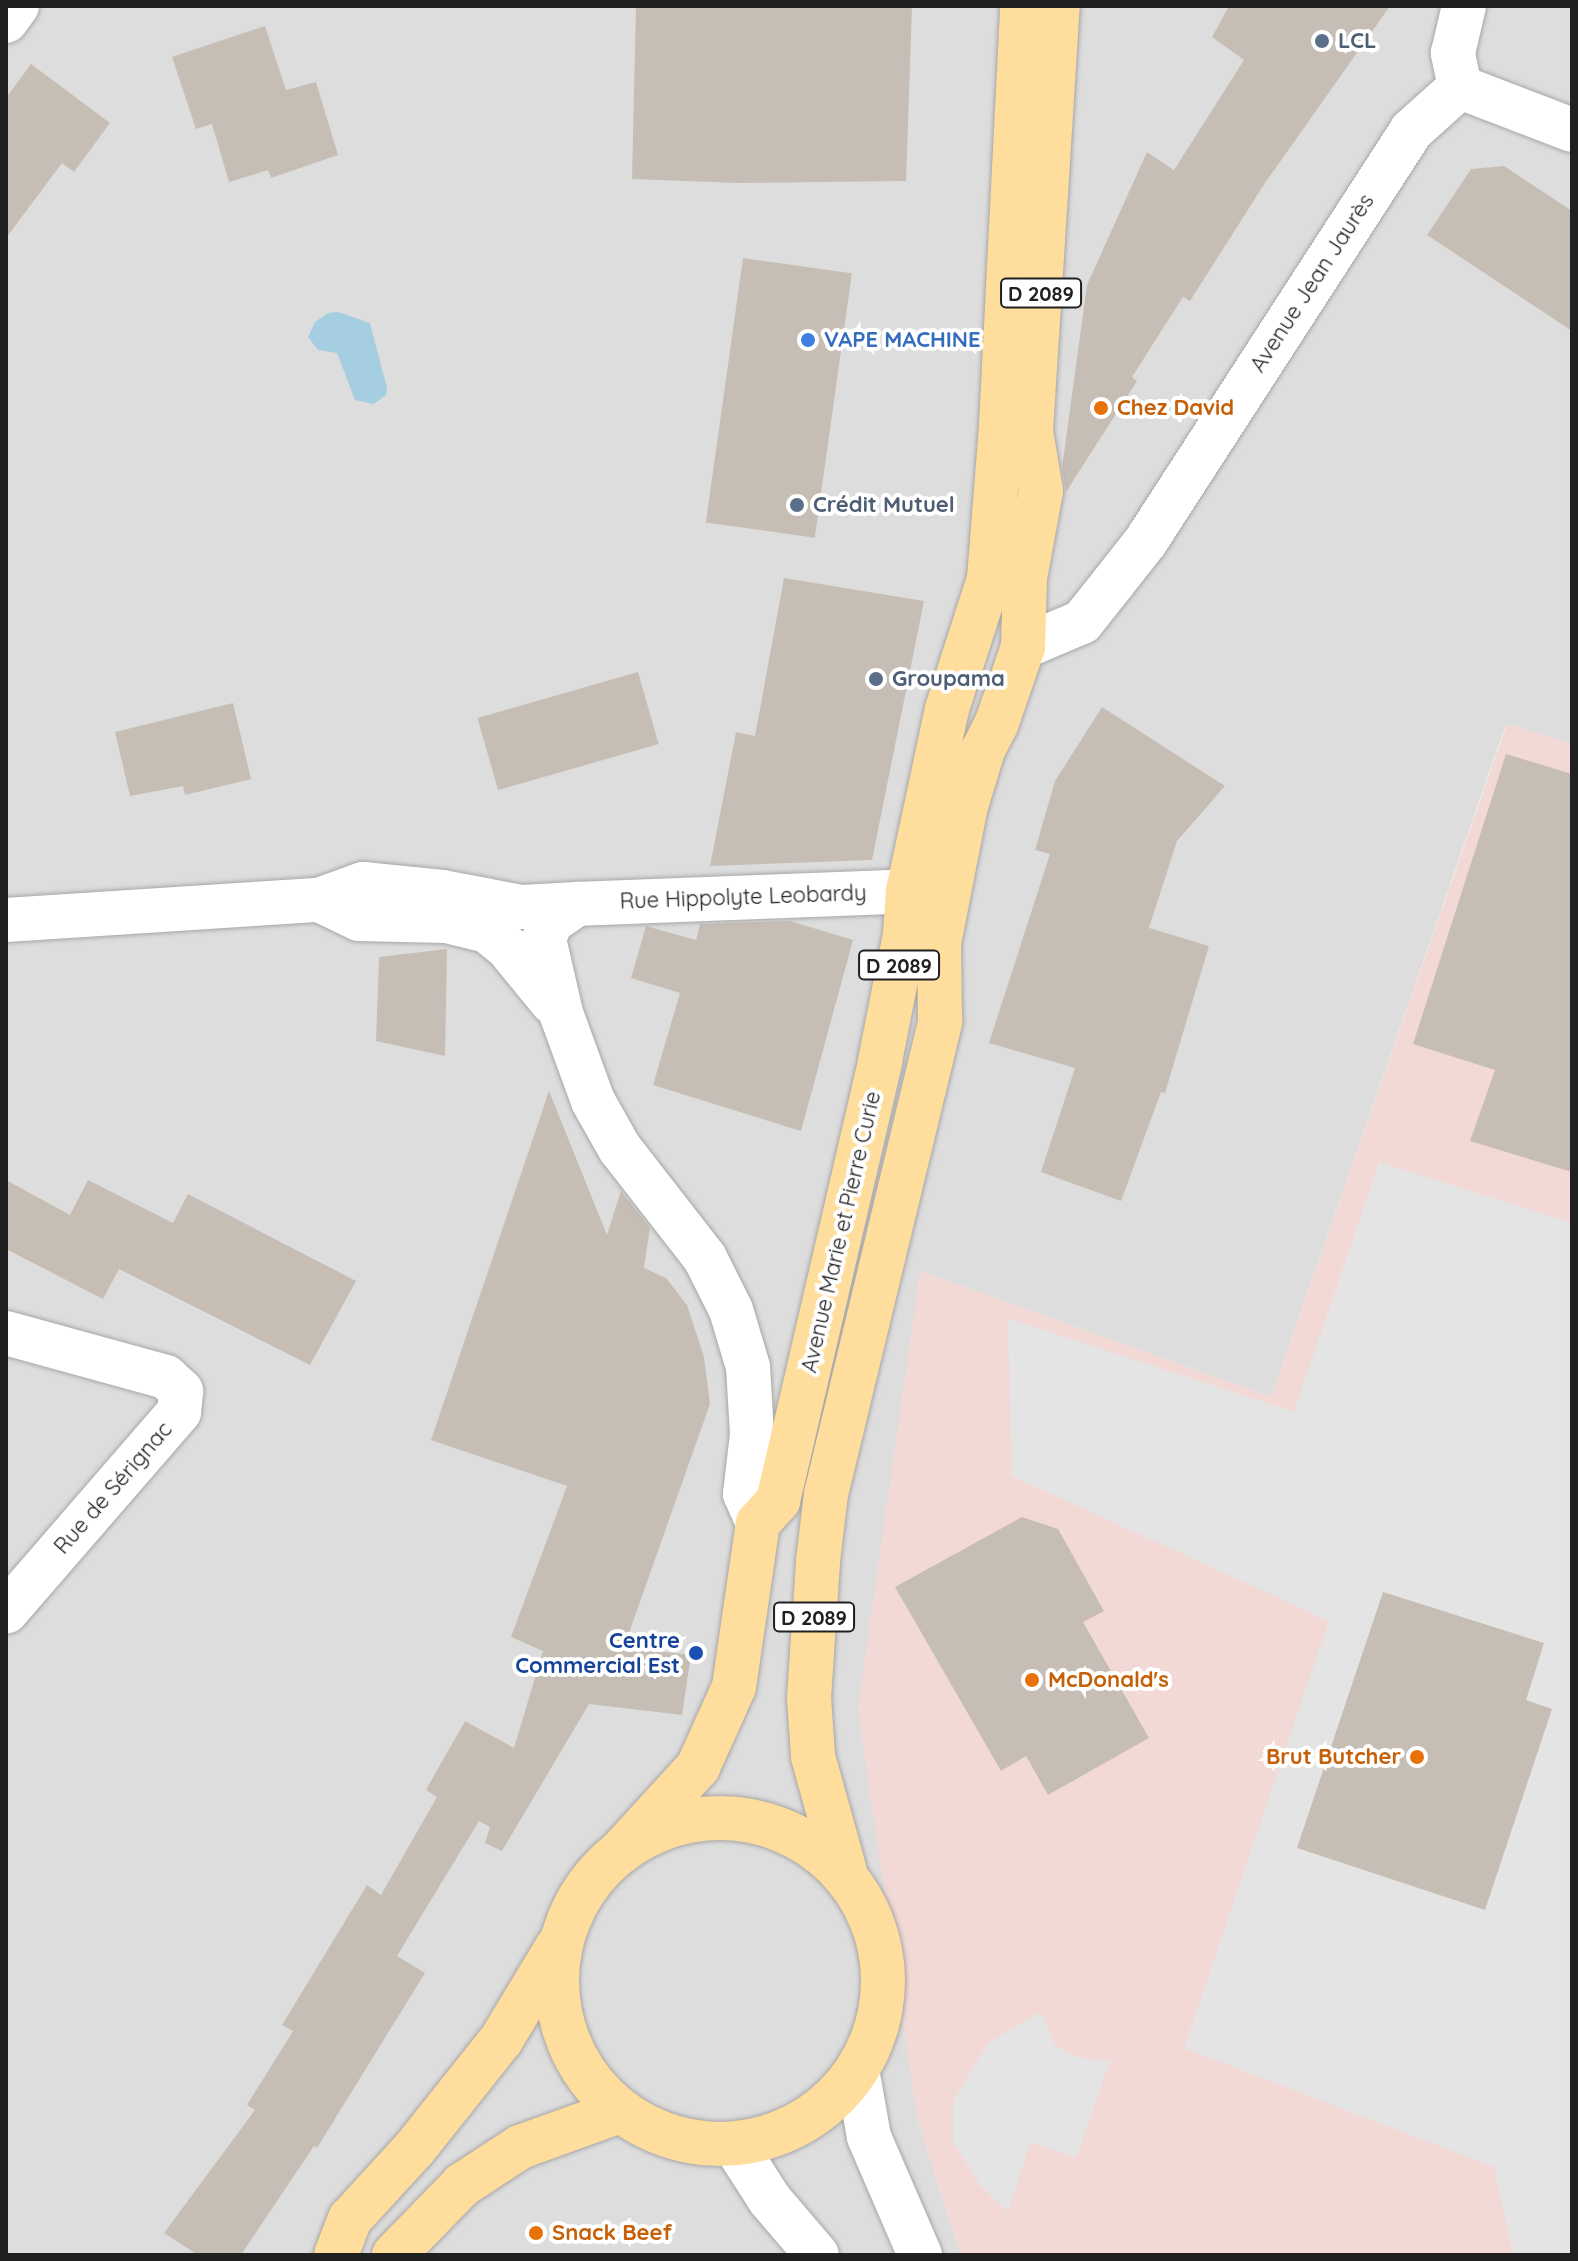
<!DOCTYPE html>
<html>
<head>
<meta charset="utf-8">
<style>
	body { margin:0 }
	#map { position:relative; width:1578px; height:2261px; overflow:hidden; background:#f1eee6; font-family:Quicksand,sans-serif }
	div>[style] { position:absolute }
	.residential>* { inset:0; background:#dedddd }
	.commercial>* { inset:0; background:#f2d9d5 }
	.parking>* { inset:0; background:#e4e4e4 }
	.water>* { inset:0; background:#a5cee0 }
	.building>* { inset:0; background:#c6beb5; transform-origin:0 0 }
	.roads { filter:drop-shadow(0 0 2px #a7a7a7) drop-shadow(0 0 2px #a7a7a7) }
	.minor>* { height:44px; margin:-22px; padding:0 22px; transform-origin:22px; border-radius:22px; background:#fff }
	.major>* { height:44px; margin:-22px; padding:0 22px; transform-origin:22px; border-radius:22px; background:#ffdd9d }
	.major>.ring { margin:-22px; padding:0; box-sizing:content-box; background:none; border:44px solid #ffdd9d; border-radius:50% }
	.dots>* { width:22px; height:22px; translate:-50% -50%; box-sizing:border-box; border:4px solid #fff; border-radius:50% }
	span { translate:-50% -50%; white-space:nowrap; text-align:center; line-height:1.15; -webkit-text-stroke:8px #fff; paint-order:stroke }
	.shield-label span { padding:2px 6px; background:#fff; border:2px solid; border-radius:6px; -webkit-text-stroke-width:0 }
	.shield-label { font-size:20px; color:#202020; font-weight:700 }
	.service-label { font-size:22px; color:#4e5e75; font-weight:700 }
	.left { translate:0 -50%; text-align:left }
	.street-label { font-size:22px; color:#202020 }
	.shop-label { font-size:22px; color:#366cbe; font-weight:700 }
	.food-label { font-size:22px; color:#c56008; font-weight:700 }
	.right { translate:-100% -50%; text-align:right }
	.transit-label { font-size:22px; color:#164399; font-weight:700 }
	.frame { position:absolute; inset:0; border:8px solid #202020; pointer-events:none }
</style>
</head>
<body>
<div id="map">
	<div class="residential">
		<i style="clip-path:polygon(6px 6px,1572px 6px,1572px 744px,1506px 724px,1271px 1397px,920px 1271px,917px 2118px,961px 2255px,6px 2255px)"></i>
	</div>
	<div class="commercial">
		<i style="clip-path:polygon(1507px 724px,1572px 744px,1572px 2255px,961px 2255px,917px 2118px,858px 1709px,920px 1271px,1271px 1397px)"></i>
	</div>
	<div class="parking">
		<i style="clip-path:polygon(1379px 1162px,1572px 1223px,1572px 2255px,1513px 2255px,1494px 2167px,1184px 2048px,1329px 1621px,1012px 1476px,1008px 1318px,1294px 1412px)"></i>
		<i style="clip-path:polygon(1041px 2012px,1054px 2044px,1076px 2057px,1110px 2061px,1076px 2158px,1030px 2142px,1008px 2212px,980px 2185px,953px 2142px,953px 2101px,988px 2043px)"></i>
	</div>
	<div class="water">
		<i style="clip-path:polygon(338px 312px,370px 323px,387px 388px,386px 395px,374px 404px,355px 400px,337px 353px,318px 350px,308px 337px,315px 322px,328px 313px)"></i>
	</div>
	<div class="building">
		<i style="clip-path:polygon(636px 6px,912px 6px,906px 181px,739px 183px,632px 179px)"></i>
		<i style="clip-path:polygon(1229px 6px,1390px 6px,1265px 183px,1190px 301px,1183px 297px,1132px 377px,1137px 381px,1066px 492px,1062px 468px,1087px 285px,1147px 152px,1174px 170px,1244px 60px,1212px 37px)"></i>
		<i style="clip-path:polygon(265px 26px,286px 90px,316px 82px,338px 155px,271px 178px,268px 170px,229px 182px,212px 124px,196px 129px,172px 57px)"></i>
		<i style="clip-path:polygon(31px 64px,110px 123px,74px 172px,62px 163px,6px 238px,6px 98px)"></i>
		<i style="clip-path:polygon(1504px 166px,1572px 211px,1572px 331px,1427px 235px,1471px 169px)"></i>
		<i style="left:743px;top:258px;width:110px;height:267px;rotate:8deg"></i>
		<i style="clip-path:polygon(784px 578px,924px 601px,872px 860px,710px 866px,736px 732px,755px 736px)"></i>
		<i style="left:638px;top:672px;width:75px;height:167px;rotate:74deg"></i>
		<i style="clip-path:polygon(233px 703px,251px 779px,185px 795px,183px 786px,130px 796px,115px 732px)"></i>
		<i style="clip-path:polygon(1102px 707px,1225px 786px,1177px 841px,1149px 928px,1209px 946px,1165px 1093px,1161px 1092px,1121px 1201px,1041px 1172px,1075px 1068px,989px 1043px,1050px 854px,1035px 850px,1055px 781px)"></i>
		<i style="clip-path:polygon(1506px 754px,1572px 774px,1572px 1172px,1470px 1141px,1495px 1070px,1413px 1044px)"></i>
		<i style="clip-path:polygon(790px 921px,853px 940px,801px 1131px,653px 1085px,680px 993px,631px 978px,646px 926px,696px 940px,700px 924px)"></i>
		<i style="clip-path:polygon(447px 949px,445px 1056px,376px 1041px,379px 957px)"></i>
		<i style="clip-path:polygon(549px 1091px,607px 1235px,621px 1191px,650px 1228px,644px 1268px,666px 1278px,687px 1305px,704px 1357px,710px 1404px,624px 1647px,691px 1655px,682px 1715px,589px 1704px,502px 1851px,485px 1843px,490px 1827px,479px 1821px,397px 1956px,425px 1973px,317px 2148px,314px 2146px,241px 2255px,198px 2255px,164px 2233px,255px 2110px,247px 2105px,293px 2031px,282px 2025px,367px 1885px,381px 1895px,437px 1797px,426px 1790px,465px 1721px,514px 1748px,543px 1651px,511px 1637px,567px 1486px,431px 1440px)"></i>
		<i style="clip-path:polygon(6px 1180px,70px 1215px,88px 1180px,173px 1223px,188px 1194px,356px 1281px,310px 1365px,119px 1269px,103px 1299px,6px 1249px)"></i>
		<i style="clip-path:polygon(1022px 1517px,1058px 1529px,1104px 1611px,1083px 1622px,1149px 1738px,1048px 1795px,1026px 1756px,1001px 1771px,895px 1587px)"></i>
		<i style="clip-path:polygon(1383px 1592px,1544px 1643px,1526px 1700px,1552px 1709px,1485px 1910px,1297px 1848px)"></i>
	</div>
	<div class="roads">
		<div class="minor">
			<i style="left:6px;top:21px;width:19px;rotate:-54deg"></i>
			<i style="left:1460px;top:87px;width:120px;rotate:21deg"></i>
			<i style="left:1460px;top:87px;width:35px;rotate:-102deg"></i>
			<i style="left:1453px;top:53px;width:48px;rotate:-76.8deg"></i>
			<i style="left:1023px;top:647px;width:64px;rotate:-23deg"></i>
			<i style="left:1082px;top:622px;width:50px;rotate:-51.5deg"></i>
			<i style="left:1113px;top:583px;width:53px;rotate:-51.8deg"></i>
			<i style="left:1146px;top:541px;width:488px;rotate:-57.1deg"></i>
			<i style="left:1411px;top:131px;width:66px;rotate:-41.9deg"></i>
			<i style="left:319px;top:900px;width:44px;rotate:25.4deg"></i>
			<i style="left:359px;top:919px;width:87px;rotate:1.3deg"></i>
			<i style="left:446px;top:921px;width:42px;rotate:13.7deg"></i>
			<i style="left:487px;top:931px;width:26px;rotate:39deg"></i>
			<i style="left:507px;top:947px;width:71px;rotate:50.7deg"></i>
			<i style="left:6px;top:920px;width:314px;rotate:-3.7deg"></i>
			<i style="left:319px;top:900px;width:47px;rotate:-20deg"></i>
			<i style="left:363px;top:884px;width:80px;rotate:5.7deg"></i>
			<i style="left:443px;top:892px;width:80px;rotate:10.8deg"></i>
			<i style="left:522px;top:907px;width:55px;rotate:-3.1deg"></i>
			<i style="left:6px;top:1333px;width:166px;rotate:15.4deg"></i>
			<i style="left:166px;top:1377px;width:21px;rotate:43deg"></i>
			<i style="left:181px;top:1391px;width:21px;rotate:95deg"></i>
			<i style="left:179px;top:1412px;width:264px;rotate:130.9deg"></i>
			<i style="left:758px;top:1523px;width:32px;rotate:-114deg"></i>
			<i style="left:745px;top:1494px;width:60px;rotate:-83.3deg"></i>
			<i style="left:752px;top:1434px;width:67px;rotate:-93.4deg"></i>
			<i style="left:748px;top:1367px;width:59px;rotate:-106.6deg"></i>
			<i style="left:731px;top:1310px;width:58px;rotate:-116.6deg"></i>
			<i style="left:705px;top:1258px;width:138px;rotate:-127.9deg"></i>
			<i style="left:620px;top:1149px;width:55px;rotate:-119.4deg"></i>
			<i style="left:593px;top:1101px;width:94px;rotate:-110deg"></i>
			<i style="left:561px;top:1013px;width:76px;rotate:-102.9deg"></i>
			<i style="left:544px;top:939px;width:18px;rotate:-68deg"></i>
			<i style="left:551px;top:922px;width:32px;rotate:-35deg"></i>
			<i style="left:577px;top:904px;width:331px;rotate:-2.2deg"></i>
			<i style="left:858px;top:2075px;width:63px;rotate:79.9deg"></i>
			<i style="left:869px;top:2137px;width:129px;rotate:66.6deg"></i>
			<i style="left:734px;top:2144px;width:67px;rotate:57.3deg"></i>
			<i style="left:770px;top:2200px;width:72px;rotate:49.5deg"></i>
		</div>
		<div class="major">
			<i class="ring" style="left:557px;top:1818px;width:282px;height:282px"></i>
			<i style="left:622px;top:1850px;width:113px;rotate:-47.5deg"></i>
			<i style="left:698px;top:1767px;width:88px;rotate:-65.8deg"></i>
			<i style="left:734px;top:1687px;width:166px;rotate:-81.7deg"></i>
			<i style="left:758px;top:1523px;width:30px;rotate:-48deg"></i>
			<i style="left:778px;top:1501px;width:452px;rotate:-76.9deg"></i>
			<i style="left:880px;top:1061px;width:128px;rotate:-78.8deg"></i>
			<i style="left:905px;top:935px;width:44px;rotate:-86.1deg"></i>
			<i style="left:908px;top:891px;width:186px;rotate:-77.9deg"></i>
			<i style="left:947px;top:709px;width:137px;rotate:-72.1deg"></i>
			<i style="left:989px;top:579px;width:153px;rotate:-85.5deg"></i>
			<i style="left:1001px;top:426px;width:421px;rotate:-87.1deg"></i>
			<i style="left:847px;top:1879px;width:128px;rotate:-105.5deg"></i>
			<i style="left:813px;top:1756px;width:58px;rotate:-93.9deg"></i>
			<i style="left:809px;top:1698px;width:137px;rotate:-86.2deg"></i>
			<i style="left:818px;top:1561px;width:67px;rotate:-83.2deg"></i>
			<i style="left:826px;top:1494px;width:487px;rotate:-76.4deg"></i>
			<i style="left:940px;top:1021px;width:78px;rotate:-90.7deg"></i>
			<i style="left:939px;top:943px;width:140px;rotate:-78.9deg"></i>
			<i style="left:966px;top:806px;width:59px;rotate:-73.1deg"></i>
			<i style="left:983px;top:750px;width:28px;rotate:-63deg"></i>
			<i style="left:996px;top:725px;width:83px;rotate:-70.9deg"></i>
			<i style="left:1023px;top:647px;width:69px;rotate:-88.3deg"></i>
			<i style="left:1025px;top:578px;width:88px;rotate:-79.6deg"></i>
			<i style="left:1041px;top:491px;width:61px;rotate:-99.5deg"></i>
			<i style="left:1031px;top:431px;width:426px;rotate:-86.4deg"></i>
			<i style="left:336px;top:2255px;width:39px;rotate:-69deg"></i>
			<i style="left:350px;top:2219px;width:96px;rotate:-47.5deg"></i>
			<i style="left:415px;top:2148px;width:138px;rotate:-51.5deg"></i>
			<i style="left:501px;top:2040px;width:109px;rotate:-58.9deg"></i>
			<i style="left:394px;top:2255px;width:98px;rotate:-45.8deg"></i>
			<i style="left:462px;top:2185px;width:69px;rotate:-33.2deg"></i>
			<i style="left:520px;top:2147px;width:106px;rotate:-19.8deg"></i>
		</div>
	</div>
	<div class="dots">
		<i style="left:1322px;top:41px;background:#5c6f8a"></i>
		<i style="left:808px;top:340px;background:#3f7fe0"></i>
		<i style="left:1101px;top:408px;background:#e8710a"></i>
		<i style="left:797px;top:505px;background:#5c6f8a"></i>
		<i style="left:876px;top:679px;background:#5c6f8a"></i>
		<i style="left:696px;top:1653px;background:#1a4fb4"></i>
		<i style="left:1032px;top:1680px;background:#e8710a"></i>
		<i style="left:1417px;top:1757px;background:#e8710a"></i>
		<i style="left:536px;top:2233px;background:#e8710a"></i>
	</div>
	<div class="shield-label">
		<span style="left:1041px;top:293px">D 2089</span>
		<span style="left:899px;top:965px">D 2089</span>
		<span style="left:814px;top:1617px">D 2089</span>
	</div>
	<div class="service-label">
		<span class="left" style="left:1338px;top:41px">LCL</span>
		<span class="left" style="left:813px;top:505px">Crédit Mutuel</span>
		<span class="left" style="left:892px;top:679px">Groupama</span>
	</div>
	<div class="street-label">
		<span style="left:1312px;top:283px;rotate:-57deg">Avenue Jean Jaurès</span>
		<span style="left:743px;top:897px;rotate:-2deg">Rue Hippolyte Leobardy</span>
		<span style="left:841px;top:1232px;rotate:-77deg">Avenue Marie et Pierre Curie</span>
		<span style="left:113px;top:1488px;rotate:-49deg">Rue de Sérignac</span>
	</div>
	<div class="shop-label">
		<span class="left" style="left:824px;top:340px">VAPE MACHINE</span>
	</div>
	<div class="food-label">
		<span class="left" style="left:1117px;top:408px">Chez David</span>
		<span class="left" style="left:1048px;top:1680px">McDonald's</span>
		<span class="right" style="left:1401px;top:1757px">Brut Butcher</span>
		<span class="left" style="left:552px;top:2233px">Snack Beef</span>
	</div>
	<div class="transit-label">
		<span class="right" style="left:680px;top:1653px">Centre<br>Commercial Est</span>
	</div>
	<div class="frame"></div>
</div>
</body>
</html>
